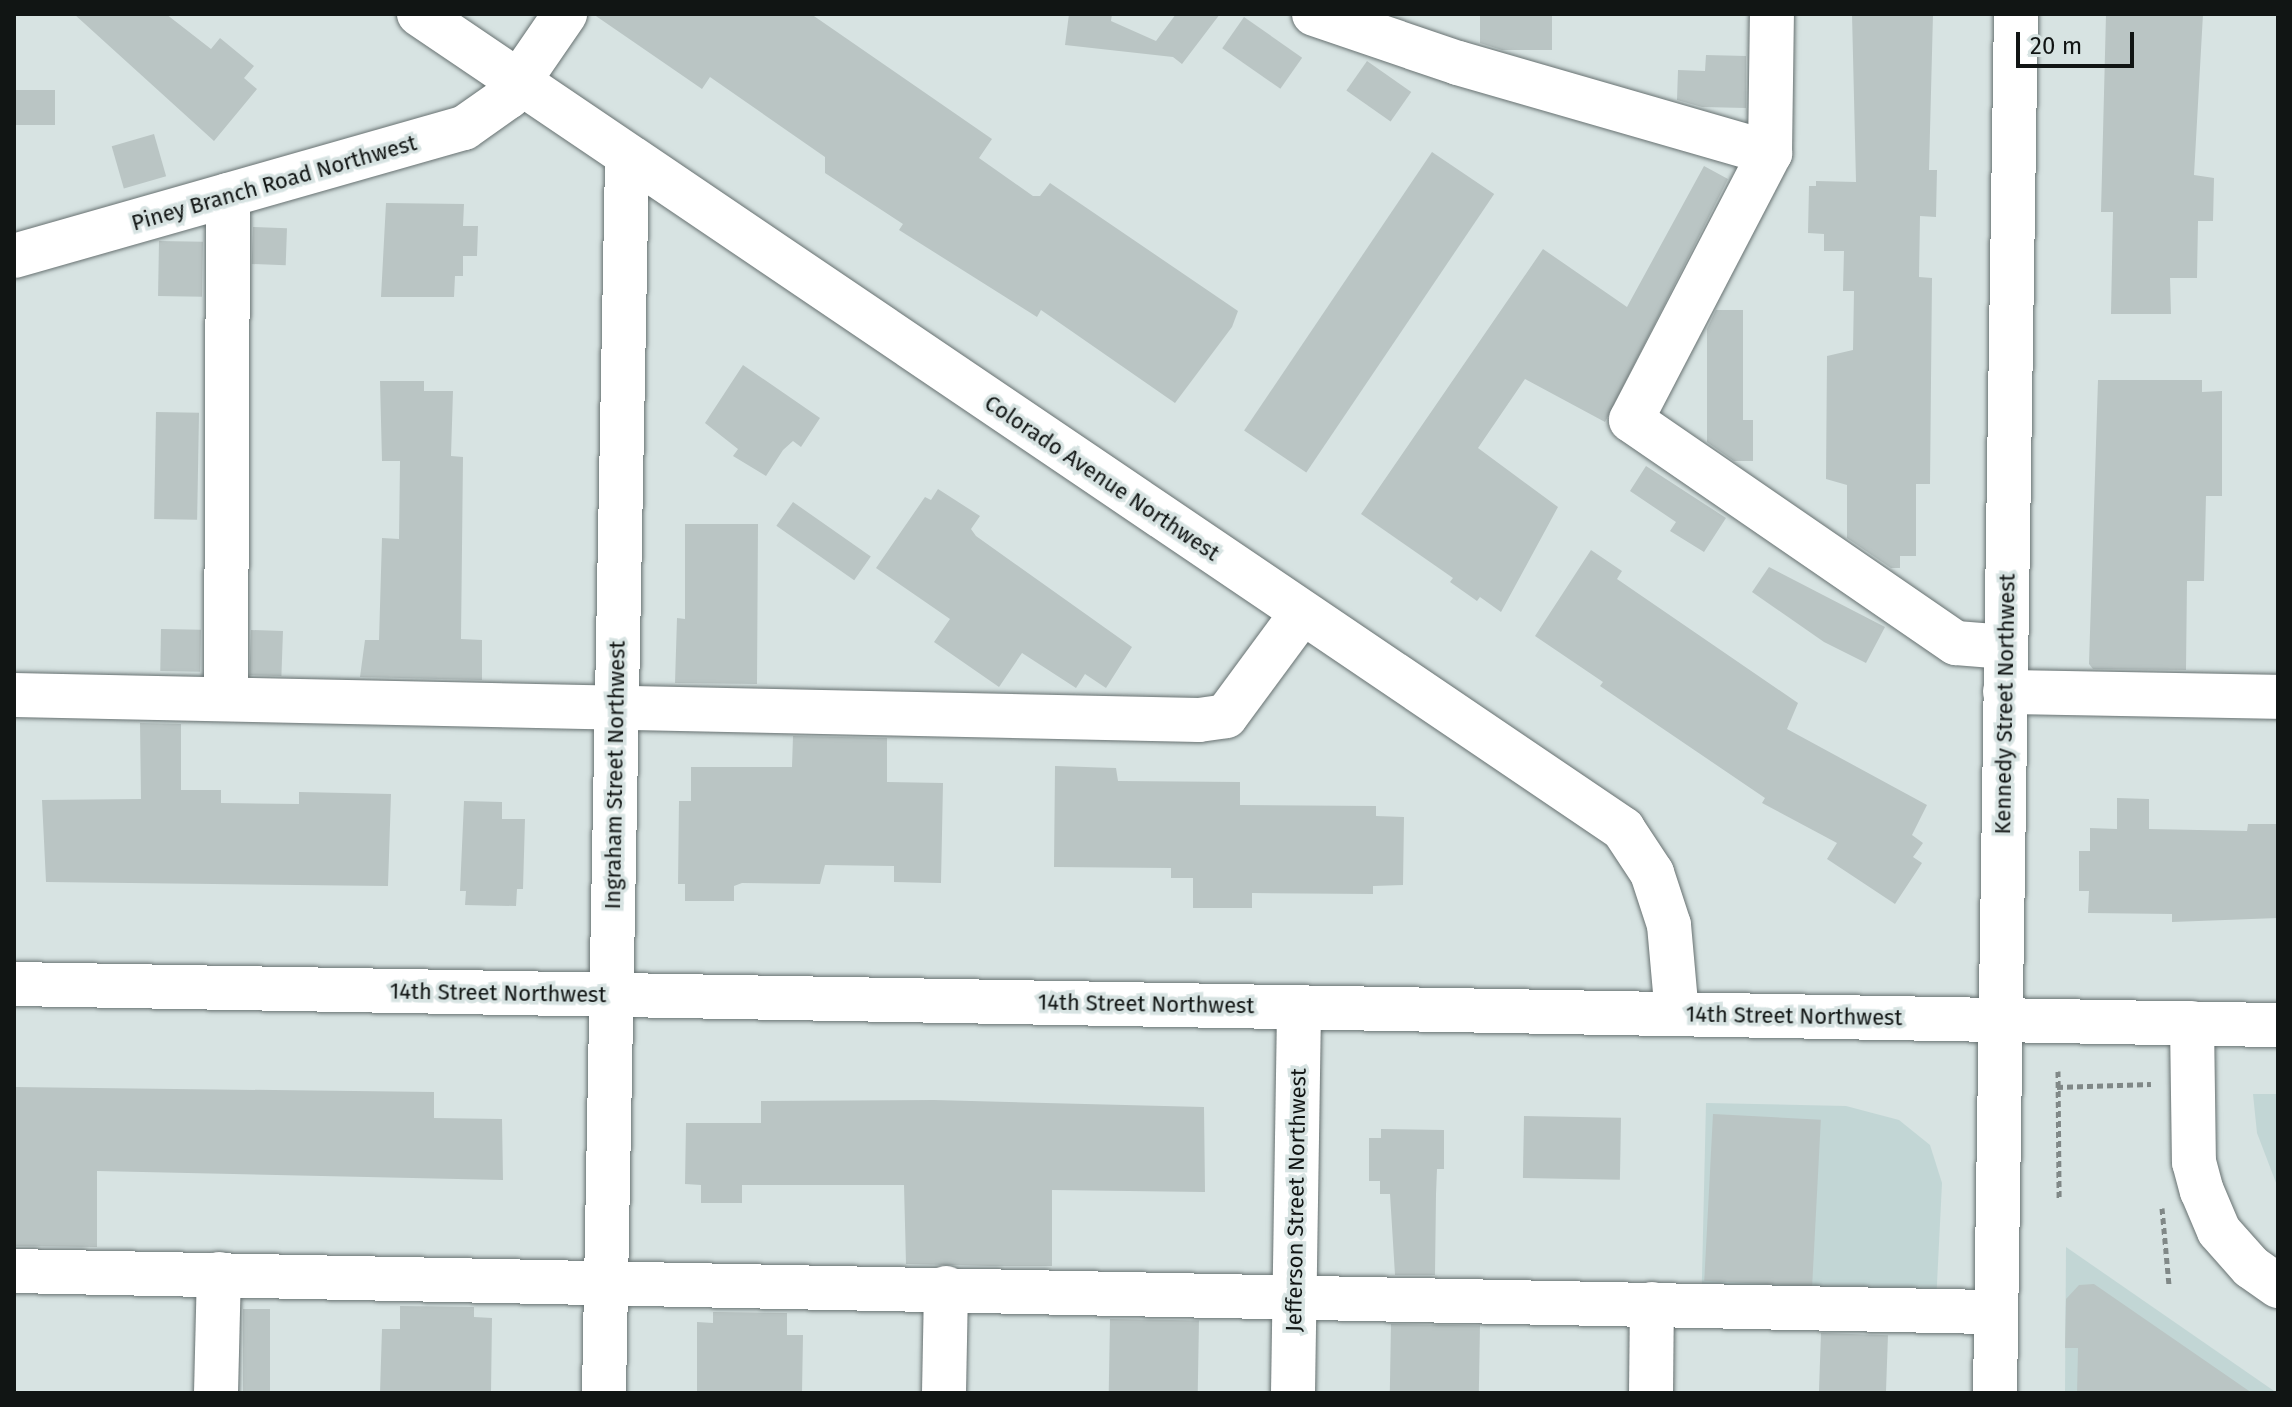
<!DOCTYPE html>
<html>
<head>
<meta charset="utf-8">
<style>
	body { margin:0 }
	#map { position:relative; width:2292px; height:1407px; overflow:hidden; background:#d7e3e2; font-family:"Fira Sans",sans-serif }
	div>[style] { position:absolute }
	.built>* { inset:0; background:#c2d6d5 }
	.building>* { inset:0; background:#bac5c4; transform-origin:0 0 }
	.path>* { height:5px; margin-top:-2.5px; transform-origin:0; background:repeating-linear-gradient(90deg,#808887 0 6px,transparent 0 10px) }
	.roads { filter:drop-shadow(0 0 2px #677171) drop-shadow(0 0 2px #677171) }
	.minor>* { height:44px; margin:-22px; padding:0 22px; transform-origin:22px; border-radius:22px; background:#fff }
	span { translate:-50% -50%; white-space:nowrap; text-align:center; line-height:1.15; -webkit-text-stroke:7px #d7e3e2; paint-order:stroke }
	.street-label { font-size:22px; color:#111514 }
	.frame { position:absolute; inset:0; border:16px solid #111514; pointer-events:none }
	.scale { position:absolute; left:2016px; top:32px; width:118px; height:36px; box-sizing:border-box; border:4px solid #111514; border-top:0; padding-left:10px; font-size:24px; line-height:28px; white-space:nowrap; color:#111514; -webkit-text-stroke:6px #d7e3e2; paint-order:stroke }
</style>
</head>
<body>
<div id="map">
	<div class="built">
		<i style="clip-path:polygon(2253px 1094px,2278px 1094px,2278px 1188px,2257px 1133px)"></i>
		<i style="clip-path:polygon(1706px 1103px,1846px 1106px,1899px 1120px,1930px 1145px,1942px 1183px,1935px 1324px,1701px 1320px)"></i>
		<i style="clip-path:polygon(2066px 1247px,2277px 1393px,2065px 1393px)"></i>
	</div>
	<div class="building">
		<i style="clip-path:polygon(74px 14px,166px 14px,211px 49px,220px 38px,254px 66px,244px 78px,257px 89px,214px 141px)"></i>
		<i style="clip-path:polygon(593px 14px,811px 14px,992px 139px,979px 158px,1033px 196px,1040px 196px,1050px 183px,1238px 311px,1232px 327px,1175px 403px,1041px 310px,1037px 317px,899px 230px,903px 224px,825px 173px,825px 157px,710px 77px,702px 89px)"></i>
		<i style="clip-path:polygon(1069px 14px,1112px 14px,1111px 21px,1156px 41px,1176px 14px,1220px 14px,1182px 64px,1173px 57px,1065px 45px)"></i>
		<i style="clip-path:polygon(1480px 14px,1552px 14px,1552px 50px,1502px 50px,1480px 43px)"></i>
		<i style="clip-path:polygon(1852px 14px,1933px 14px,1929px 170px,1937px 170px,1936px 217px,1920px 216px,1919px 277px,1932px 278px,1930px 484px,1916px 484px,1916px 556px,1900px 556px,1900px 568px,1891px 568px,1847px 538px,1847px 485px,1826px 479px,1827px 356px,1853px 350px,1854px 291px,1843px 291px,1844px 251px,1824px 251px,1824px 234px,1808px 233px,1809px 186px,1816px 186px,1816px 181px,1856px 182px)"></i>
		<i style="clip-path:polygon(2106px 14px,2203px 14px,2194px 175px,2214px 178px,2213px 221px,2198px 221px,2197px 278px,2170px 278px,2171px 314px,2111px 314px,2113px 212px,2101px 212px)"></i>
		<i style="left:1244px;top:17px;width:71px;height:38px;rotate:35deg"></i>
		<i style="clip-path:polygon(1706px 55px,1746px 56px,1746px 108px,1702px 107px,1677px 100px,1678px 70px,1705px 71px)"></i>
		<i style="left:1367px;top:61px;width:54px;height:36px;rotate:35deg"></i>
		<i style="left:14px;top:90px;width:41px;height:35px"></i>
		<i style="left:154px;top:134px;width:44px;height:44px;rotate:74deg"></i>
		<i style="left:1432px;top:152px;width:75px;height:336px;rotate:34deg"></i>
		<i style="clip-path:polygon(1704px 166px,1728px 179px,1605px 422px,1525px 379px,1478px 448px,1558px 507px,1501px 612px,1480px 597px,1477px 601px,1450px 582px,1453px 578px,1361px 514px,1543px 249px,1627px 307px)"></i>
		<i style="clip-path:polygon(386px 203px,464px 204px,463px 226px,478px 226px,477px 256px,463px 256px,463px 276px,455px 276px,454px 297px,381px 297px)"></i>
		<i style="left:253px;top:227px;width:34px;height:37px;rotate:2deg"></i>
		<i style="left:159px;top:241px;width:44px;height:55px;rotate:1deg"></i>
		<i style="clip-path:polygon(1716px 310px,1743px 310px,1743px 420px,1753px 420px,1753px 461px,1734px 461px,1707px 442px,1707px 329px)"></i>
		<i style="clip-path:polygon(743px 365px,820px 418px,801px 447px,793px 441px,783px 450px,766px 476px,733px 456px,738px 449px,705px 423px)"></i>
		<i style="clip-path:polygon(2098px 380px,2202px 380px,2202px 392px,2222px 391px,2222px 496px,2206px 496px,2204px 581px,2187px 581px,2186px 670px,2093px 669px,2089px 664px)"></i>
		<i style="clip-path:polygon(380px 381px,424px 381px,424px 391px,453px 391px,451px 456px,463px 457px,461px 639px,482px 640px,482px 680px,360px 677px,365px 640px,379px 640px,382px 538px,399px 539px,400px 461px,382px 461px)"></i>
		<i style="left:156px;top:412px;width:43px;height:107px;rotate:1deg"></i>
		<i style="clip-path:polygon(1646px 466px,1726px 518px,1704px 552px,1670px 531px,1676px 522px,1630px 491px)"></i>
		<i style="clip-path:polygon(938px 489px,980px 516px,971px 529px,976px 536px,1132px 647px,1106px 688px,1085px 674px,1076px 688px,1022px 653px,999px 687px,934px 642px,950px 619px,876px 568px,925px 497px,931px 500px)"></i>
		<i style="left:793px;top:502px;width:95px;height:29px;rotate:35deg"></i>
		<i style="clip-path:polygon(685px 524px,758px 524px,757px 684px,675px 683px,677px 618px,685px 619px)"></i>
		<i style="clip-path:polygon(1591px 550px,1622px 571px,1617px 579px,1798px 703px,1787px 729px,1927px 805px,1912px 835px,1923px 843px,1913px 857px,1922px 863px,1895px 904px,1827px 859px,1837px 843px,1762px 803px,1765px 798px,1600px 686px,1603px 682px,1535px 636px)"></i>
		<i style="clip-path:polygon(1769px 567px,1885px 627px,1866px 663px,1824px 642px,1752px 592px)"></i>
		<i style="left:161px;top:629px;width:40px;height:42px;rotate:1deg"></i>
		<i style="left:251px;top:630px;width:32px;height:45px;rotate:2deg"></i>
		<i style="clip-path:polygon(140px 723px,181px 724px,181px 790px,221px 790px,221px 803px,299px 804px,299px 792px,391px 794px,388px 886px,46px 882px,42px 800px,141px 799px)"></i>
		<i style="clip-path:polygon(793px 736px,887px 738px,887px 782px,943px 783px,941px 883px,894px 882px,894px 866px,825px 865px,820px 884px,742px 883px,734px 886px,734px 901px,685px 901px,685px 884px,678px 884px,679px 801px,691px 801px,691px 767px,792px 767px)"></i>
		<i style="clip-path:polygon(1055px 766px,1116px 768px,1118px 781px,1240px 782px,1240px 805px,1376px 806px,1376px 816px,1404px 817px,1403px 885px,1373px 886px,1373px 894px,1252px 893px,1252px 908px,1193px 908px,1193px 878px,1171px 878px,1171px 868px,1054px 867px)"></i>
		<i style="clip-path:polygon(2117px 798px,2149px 799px,2149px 829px,2247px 831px,2248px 824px,2278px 824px,2278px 918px,2172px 922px,2172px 914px,2088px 913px,2089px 891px,2079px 891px,2079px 851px,2090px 851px,2090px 828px,2117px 829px)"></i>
		<i style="clip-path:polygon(464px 801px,502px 802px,502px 819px,525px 819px,523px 889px,517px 889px,516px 906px,465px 905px,466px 891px,460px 891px)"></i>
		<i style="clip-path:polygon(14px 1087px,434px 1092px,434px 1118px,502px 1119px,503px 1180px,97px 1171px,97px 1247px,14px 1246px)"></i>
		<i style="clip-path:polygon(934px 1100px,1204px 1107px,1205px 1192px,1052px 1190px,1052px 1266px,991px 1266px,906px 1264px,904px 1185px,742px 1185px,742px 1203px,701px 1203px,701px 1185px,685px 1184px,686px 1123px,761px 1123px,761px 1101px)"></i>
		<i style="left:1713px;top:1114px;width:108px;height:167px;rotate:3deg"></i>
		<i style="left:1524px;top:1116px;width:97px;height:62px;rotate:1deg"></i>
		<i style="clip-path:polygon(1381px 1129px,1444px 1130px,1444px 1169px,1437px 1169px,1436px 1194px,1435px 1275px,1395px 1275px,1390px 1194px,1380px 1194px,1380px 1181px,1369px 1181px,1369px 1138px,1381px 1138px)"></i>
		<i style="clip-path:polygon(2094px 1284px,2252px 1393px,2077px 1393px,2078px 1348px,2065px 1348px,2066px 1299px,2079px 1285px)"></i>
		<i style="clip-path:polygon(400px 1306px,474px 1307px,474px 1317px,492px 1318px,491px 1393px,380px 1393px,382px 1329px,400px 1329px)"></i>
		<i style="left:243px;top:1309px;width:27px;height:84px"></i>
		<i style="clip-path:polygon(713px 1312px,787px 1313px,787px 1335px,803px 1335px,802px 1393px,697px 1393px,697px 1322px,713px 1323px)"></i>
		<i style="left:1110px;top:1319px;width:89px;height:74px;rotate:1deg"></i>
		<i style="left:1391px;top:1324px;width:89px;height:69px;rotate:1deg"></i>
		<i style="left:1821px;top:1333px;width:67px;height:60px;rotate:2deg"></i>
	</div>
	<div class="path">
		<i style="left:2058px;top:1071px;width:127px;rotate:89.5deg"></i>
		<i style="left:2057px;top:1087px;width:94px;rotate:-1.8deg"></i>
		<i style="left:2162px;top:1208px;width:77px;rotate:84.8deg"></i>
	</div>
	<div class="roads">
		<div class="minor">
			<i style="left:419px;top:14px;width:1454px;rotate:34.09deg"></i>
			<i style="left:1623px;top:829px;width:53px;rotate:56.6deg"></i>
			<i style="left:1652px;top:873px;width:55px;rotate:71.9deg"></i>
			<i style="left:1669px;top:925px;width:89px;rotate:84.9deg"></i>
			<i style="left:1314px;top:14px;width:152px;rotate:18.8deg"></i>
			<i style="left:1458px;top:63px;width:325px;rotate:16.1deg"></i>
			<i style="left:1770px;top:153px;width:139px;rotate:-89.2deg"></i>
			<i style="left:1770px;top:153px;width:301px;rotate:117.5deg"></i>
			<i style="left:1631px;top:420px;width:394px;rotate:34.5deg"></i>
			<i style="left:1956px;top:643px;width:50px;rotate:4.6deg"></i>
			<i style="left:14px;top:256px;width:468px;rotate:-15.9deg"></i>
			<i style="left:464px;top:128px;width:54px;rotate:-35.2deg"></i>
			<i style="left:508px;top:97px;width:101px;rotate:-55.5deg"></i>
			<i style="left:2005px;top:692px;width:273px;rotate:1deg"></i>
			<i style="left:14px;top:695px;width:1185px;rotate:1.21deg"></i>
			<i style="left:1199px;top:720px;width:27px;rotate:-8deg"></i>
			<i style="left:1226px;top:716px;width:128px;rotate:-53.6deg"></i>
			<i style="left:226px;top:698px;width:503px;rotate:-89.77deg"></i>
			<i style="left:14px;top:984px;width:2264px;rotate:1.04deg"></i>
			<i style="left:2192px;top:1023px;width:139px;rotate:89.2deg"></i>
			<i style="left:2194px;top:1162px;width:30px;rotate:75deg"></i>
			<i style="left:2202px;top:1191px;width:43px;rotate:67deg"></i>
			<i style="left:2219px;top:1231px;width:48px;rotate:48.4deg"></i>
			<i style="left:2251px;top:1267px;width:33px;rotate:35deg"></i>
			<i style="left:14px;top:1271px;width:1982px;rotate:1.19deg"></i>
			<i style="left:216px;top:1393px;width:119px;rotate:-88.6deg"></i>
			<i style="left:604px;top:1393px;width:1236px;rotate:-88.93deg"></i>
			<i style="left:944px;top:1393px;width:105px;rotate:-88.9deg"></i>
			<i style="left:1293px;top:1393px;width:386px;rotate:-89.1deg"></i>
			<i style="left:1651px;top:1393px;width:89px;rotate:-89.4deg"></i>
			<i style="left:1995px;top:1393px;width:1379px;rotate:-89.13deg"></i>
		</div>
	</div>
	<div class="street-label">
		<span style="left:274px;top:183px;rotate:-16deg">Piney Branch Road Northwest</span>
		<span style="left:1102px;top:478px;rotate:34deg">Colorado Avenue Northwest</span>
		<span style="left:2005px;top:704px;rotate:-89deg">Kennedy Street Northwest</span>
		<span style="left:615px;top:775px;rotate:-89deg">Ingraham Street Northwest</span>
		<span style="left:498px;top:993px;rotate:1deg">14th Street Northwest</span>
		<span style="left:1146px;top:1004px;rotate:1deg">14th Street Northwest</span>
		<span style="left:1794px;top:1016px;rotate:1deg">14th Street Northwest</span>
		<span style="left:1296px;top:1200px;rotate:-89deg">Jefferson Street Northwest</span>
	</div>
	<div class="frame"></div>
	<div class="scale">20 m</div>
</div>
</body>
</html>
